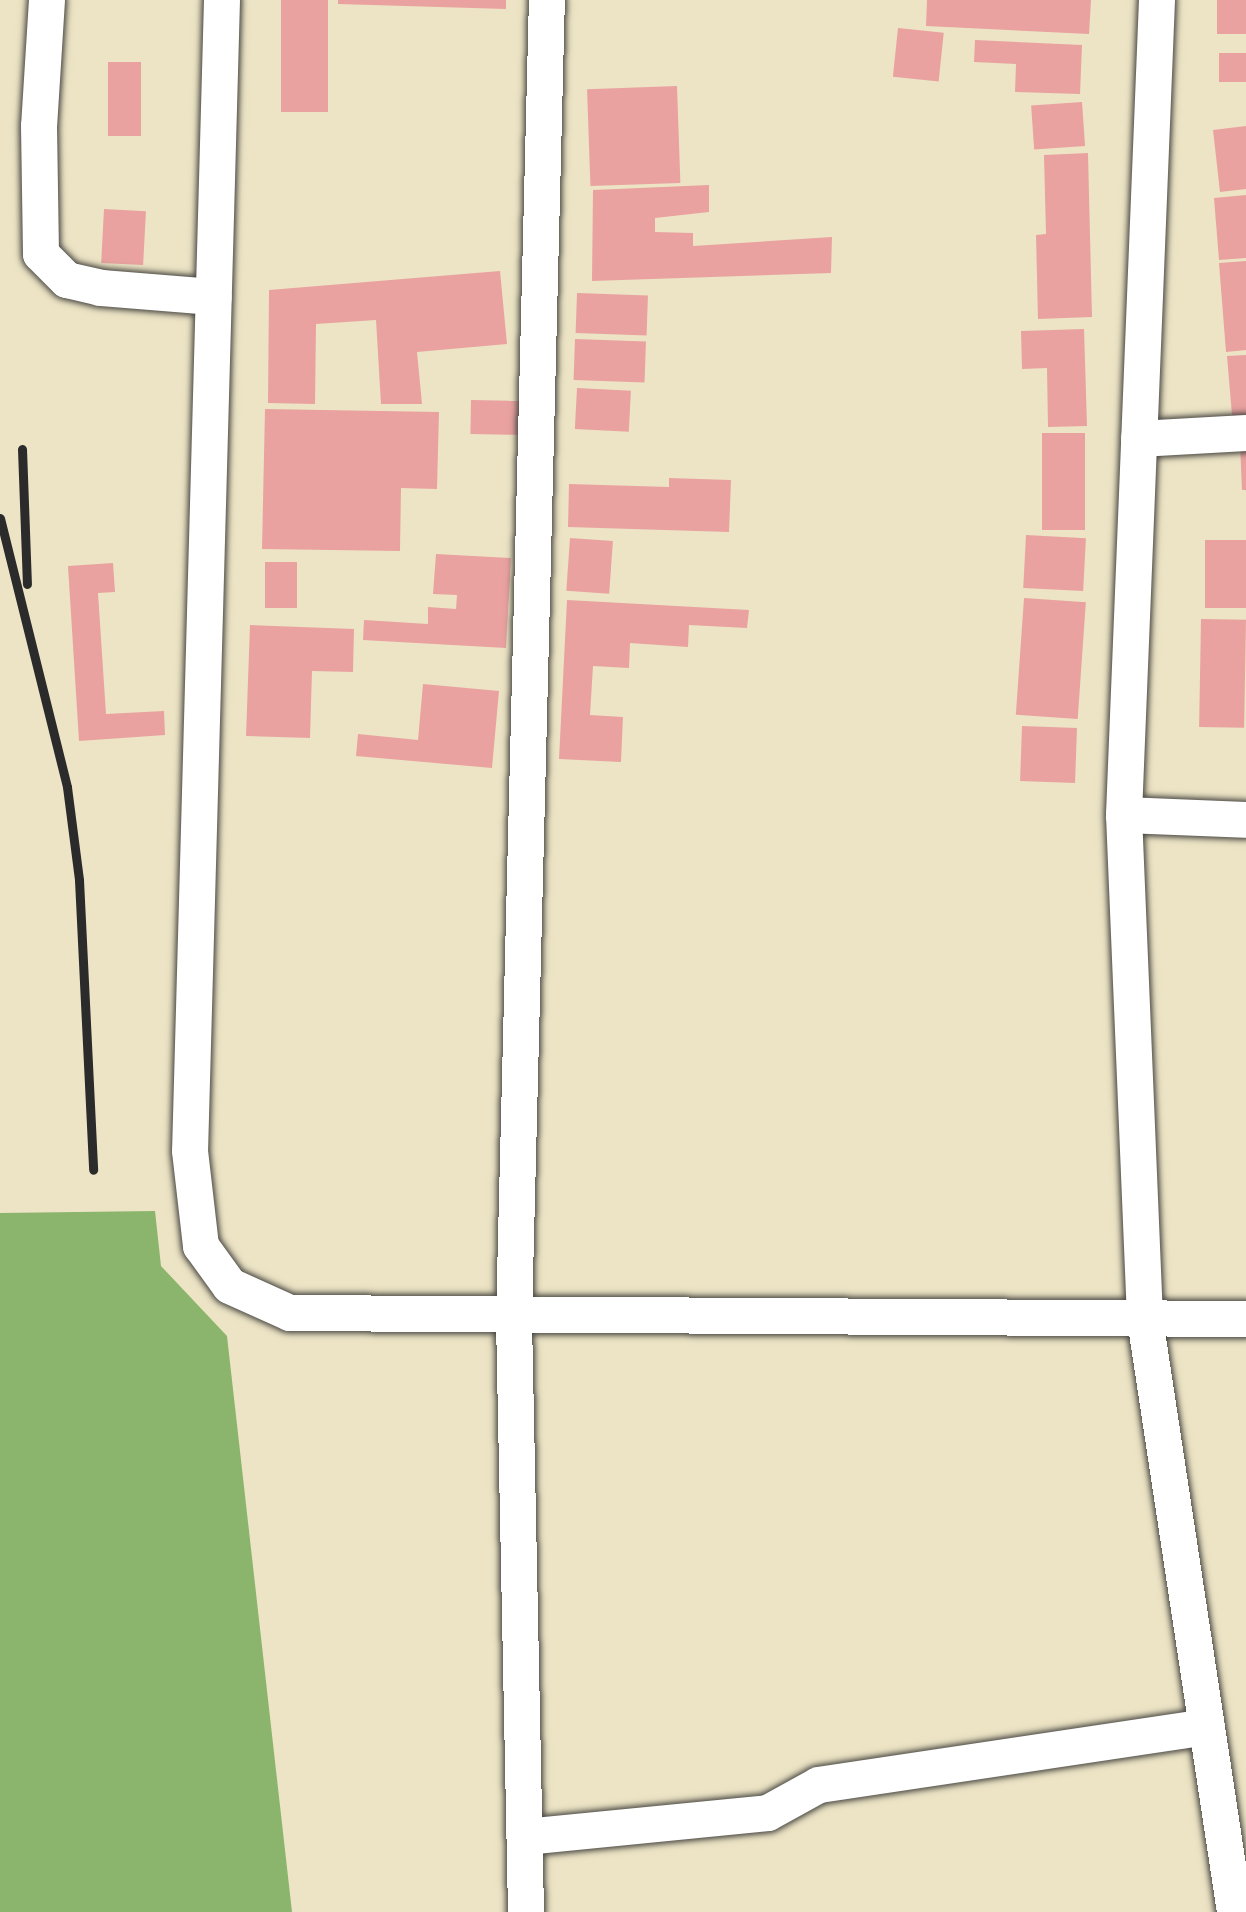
<!DOCTYPE html>
<html>
<head>
<meta charset="utf-8">
<style>
	body { margin:0 }
	#map { position:relative; width:1246px; height:1912px; overflow:hidden; background:#ede4c5; font-family:Mali,sans-serif }
	div>[style] { position:absolute }
	.forest>* { inset:0; background:#8bb56c }
	.building>* { inset:0; background:#e9a2a0; transform-origin:0 0 }
	.roads { filter:drop-shadow(0 0 3px #484742) drop-shadow(0 0 3px #484742) }
	.minor>* { height:36px; margin:-18px; padding:0 18px; transform-origin:18px; border-radius:18px; background:#fff }
	.rail>* { height:9px; margin:-4.5px; padding:0 4.5px; transform-origin:4.5px; border-radius:4.5px; background:#2b2b2b }
	span { translate:-50% -50%; white-space:nowrap; text-align:center; line-height:1.15; -webkit-text-stroke:10px #fdfcf7; paint-order:stroke }
</style>
</head>
<body>
<div id="map">
	<div class="forest">
		<i style="clip-path:polygon(155px 1211px,161px 1266px,227px 1336px,292px 1912px,0 1912px,0 1213px)"></i>
	</div>
	<div class="building">
		<i style="left:281px;top:0;width:47px;height:112px"></i>
		<i style="clip-path:polygon(338px 0,506px 0,506px 9px,338px 4px)"></i>
		<i style="clip-path:polygon(927px 0,1091px 0,1089px 34px,926px 26px)"></i>
		<i style="left:1217px;top:0;width:29px;height:34px"></i>
		<i style="left:898px;top:28px;width:46px;height:49px;rotate:6deg"></i>
		<i style="clip-path:polygon(975px 40px,1082px 45px,1080px 94px,1015px 92px,1016px 64px,974px 62px)"></i>
		<i style="left:1246px;top:53px;width:29px;height:27px;rotate:90deg"></i>
		<i style="left:108px;top:62px;width:33px;height:74px"></i>
		<i style="left:677px;top:86px;width:97px;height:90px;rotate:88deg"></i>
		<i style="left:1082px;top:102px;width:44px;height:51px;rotate:86deg"></i>
		<i style="clip-path:polygon(1246px 126px,1246px 189px,1220px 192px,1213px 130px)"></i>
		<i style="clip-path:polygon(1088px 153px,1092px 317px,1038px 319px,1036px 235px,1046px 234px,1044px 155px)"></i>
		<i style="clip-path:polygon(709px 185px,709px 212px,655px 218px,655px 232px,693px 233px,693px 246px,832px 237px,831px 273px,592px 281px,593px 190px)"></i>
		<i style="clip-path:polygon(1246px 195px,1246px 258px,1219px 260px,1214px 198px)"></i>
		<i style="left:104px;top:209px;width:42px;height:54px;rotate:3deg"></i>
		<i style="clip-path:polygon(1246px 261px,1246px 350px,1226px 352px,1219px 263px)"></i>
		<i style="clip-path:polygon(500px 271px,507px 344px,417px 352px,422px 404px,381px 404px,376px 320px,316px 324px,315px 404px,268px 403px,269px 290px)"></i>
		<i style="left:577px;top:293px;width:71px;height:40px;rotate:2deg"></i>
		<i style="clip-path:polygon(1084px 329px,1087px 426px,1048px 427px,1047px 368px,1022px 369px,1021px 331px)"></i>
		<i style="left:575px;top:339px;width:71px;height:41px;rotate:2deg"></i>
		<i style="clip-path:polygon(1246px 355px,1246px 426px,1233px 427px,1227px 356px)"></i>
		<i style="left:577px;top:388px;width:54px;height:41px;rotate:3deg"></i>
		<i style="left:471px;top:400px;width:49px;height:34px;rotate:1deg"></i>
		<i style="clip-path:polygon(265px 409px,439px 412px,437px 489px,401px 488px,400px 551px,262px 549px)"></i>
		<i style="left:1085px;top:433px;width:97px;height:43px;rotate:90deg"></i>
		<i style="clip-path:polygon(1246px 443px,1246px 490px,1242px 490px,1240px 444px)"></i>
		<i style="clip-path:polygon(669px 478px,731px 480px,729px 532px,568px 527px,569px 484px,669px 487px)"></i>
		<i style="left:1026px;top:535px;width:60px;height:53px;rotate:3deg"></i>
		<i style="left:570px;top:538px;width:43px;height:53px;rotate:4deg"></i>
		<i style="left:1205px;top:540px;width:41px;height:68px"></i>
		<i style="clip-path:polygon(436px 554px,511px 558px,506px 648px,363px 640px,364px 620px,428px 624px,428px 607px,456px 609px,457px 595px,433px 594px)"></i>
		<i style="left:265px;top:562px;width:32px;height:46px"></i>
		<i style="clip-path:polygon(113px 563px,115px 592px,98px 593px,106px 714px,164px 711px,165px 735px,79px 741px,68px 566px)"></i>
		<i style="left:1024px;top:598px;width:62px;height:117px;rotate:4deg"></i>
		<i style="clip-path:polygon(567px 600px,749px 610px,747px 628px,689px 625px,688px 647px,630px 643px,629px 668px,593px 666px,590px 715px,623px 717px,621px 762px,559px 759px)"></i>
		<i style="left:1201px;top:619px;width:45px;height:108px;rotate:1deg"></i>
		<i style="clip-path:polygon(250px 625px,354px 629px,353px 672px,312px 671px,310px 738px,246px 736px)"></i>
		<i style="clip-path:polygon(423px 684px,499px 691px,492px 768px,356px 756px,358px 734px,418px 740px)"></i>
		<i style="left:1022px;top:726px;width:55px;height:55px;rotate:2deg"></i>
	</div>
	<div class="roads">
		<div class="minor">
			<i style="left:47px;top:0;width:126px;rotate:93.6deg"></i>
			<i style="left:39px;top:126px;width:128px;rotate:89.1deg"></i>
			<i style="left:41px;top:254px;width:37px;rotate:45deg"></i>
			<i style="left:67px;top:280px;width:35px;rotate:13deg"></i>
			<i style="left:101px;top:288px;width:113px;rotate:4.6deg"></i>
			<i style="left:222px;top:0;width:1151px;rotate:91.59deg"></i>
			<i style="left:190px;top:1151px;width:96px;rotate:83.4deg"></i>
			<i style="left:201px;top:1246px;width:49px;rotate:54.1deg"></i>
			<i style="left:230px;top:1286px;width:66px;rotate:24.2deg"></i>
			<i style="left:290px;top:1313px;width:956px;rotate:0.36deg"></i>
			<i style="left:1157px;top:0;width:816px;rotate:92.32deg"></i>
			<i style="left:1124px;top:815px;width:504px;rotate:87.61deg"></i>
			<i style="left:1145px;top:1319px;width:600px;rotate:81.37deg"></i>
			<i style="left:1139px;top:439px;width:107px;rotate:-3.2deg"></i>
			<i style="left:1124px;top:815px;width:122px;rotate:2.3deg"></i>
			<i style="left:525px;top:1837px;width:244px;rotate:-5.6deg"></i>
			<i style="left:768px;top:1813px;width:58px;rotate:-28.8deg"></i>
			<i style="left:819px;top:1785px;width:392px;rotate:-8.5deg"></i>
			<i style="left:526px;top:1912px;width:594px;rotate:-91.16deg"></i>
			<i style="left:514px;top:1318px;width:1318px;rotate:-88.57deg"></i>
		</div>
	</div>
	<div class="rail">
		<i style="left:22px;top:449px;width:135px;rotate:87.9deg"></i>
		<i style="left:0;top:518px;width:277px;rotate:76deg"></i>
		<i style="left:67px;top:787px;width:94px;rotate:82.6deg"></i>
		<i style="left:79px;top:880px;width:290px;rotate:87.2deg"></i>
	</div>
</div>
</body>
</html>
